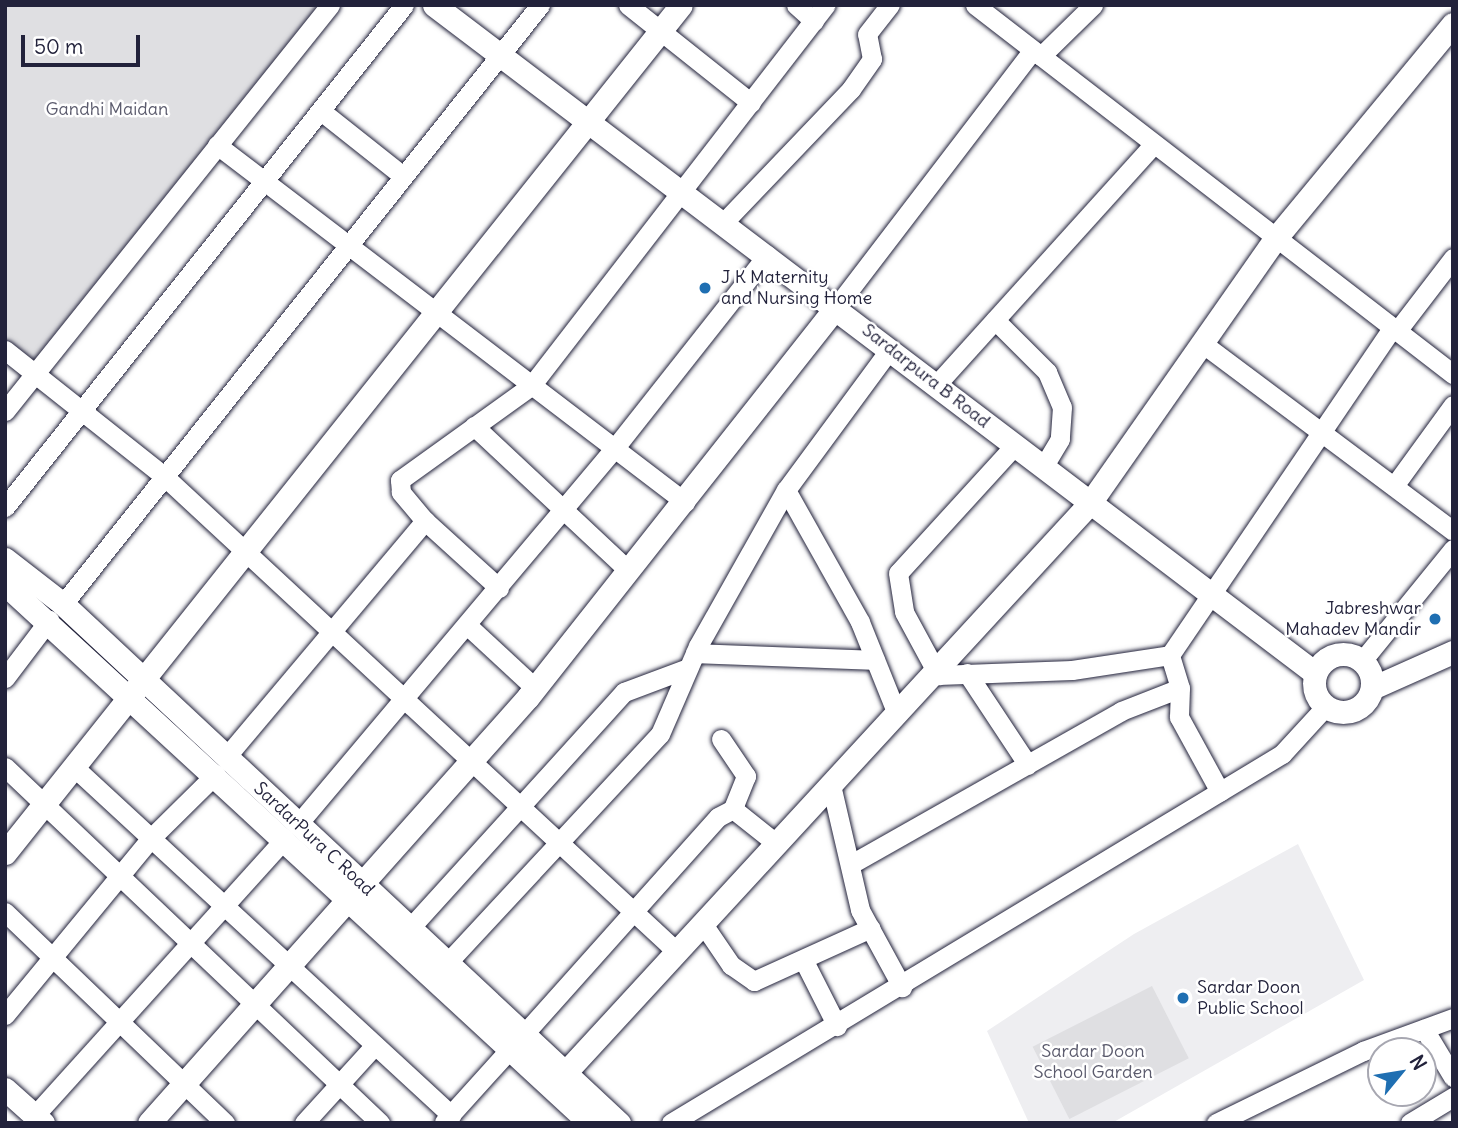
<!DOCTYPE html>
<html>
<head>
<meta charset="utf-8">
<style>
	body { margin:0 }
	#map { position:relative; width:1458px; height:1128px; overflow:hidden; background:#fff; font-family:Delius,sans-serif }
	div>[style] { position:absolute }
	.built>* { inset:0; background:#eeeef1 }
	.green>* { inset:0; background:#dfdfe2; transform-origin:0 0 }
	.roads { filter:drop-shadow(0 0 2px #22223b) drop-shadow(0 0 2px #22223b) }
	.minor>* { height:19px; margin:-9.5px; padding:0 9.5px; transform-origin:9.5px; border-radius:9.5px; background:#fff }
	.tertiary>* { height:23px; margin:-11.5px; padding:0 11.5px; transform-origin:11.5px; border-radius:11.5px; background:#fff }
	.tertiary>.ring { margin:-11.5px; padding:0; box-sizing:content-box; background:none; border:23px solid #fff; border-radius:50% }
	.dots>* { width:19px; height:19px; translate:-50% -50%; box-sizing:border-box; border:4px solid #fff; border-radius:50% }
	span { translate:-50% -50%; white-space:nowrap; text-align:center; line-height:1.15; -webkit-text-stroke:5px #fff; paint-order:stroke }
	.park-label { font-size:18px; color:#5b5b6d }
	.poi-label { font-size:18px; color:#22223b }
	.left { translate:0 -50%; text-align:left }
	.right { translate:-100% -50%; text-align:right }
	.street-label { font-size:18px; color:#22223b }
	.frame { position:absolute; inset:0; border:7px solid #22223b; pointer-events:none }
	.north { position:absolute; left:1367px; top:1037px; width:70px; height:70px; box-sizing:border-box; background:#fff; border:2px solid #a7a7b1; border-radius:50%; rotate:60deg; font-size:19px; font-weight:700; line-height:28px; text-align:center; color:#22223b }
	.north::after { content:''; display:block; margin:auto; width:24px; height:32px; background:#1f6fb2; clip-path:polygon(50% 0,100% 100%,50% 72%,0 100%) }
	.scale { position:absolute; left:21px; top:35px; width:119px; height:32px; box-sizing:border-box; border:4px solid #22223b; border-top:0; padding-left:9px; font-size:21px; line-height:24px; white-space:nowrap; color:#22223b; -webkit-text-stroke:5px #fff; paint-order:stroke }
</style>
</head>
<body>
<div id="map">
	<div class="built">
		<i style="clip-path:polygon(1298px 844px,1364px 980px,1112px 1123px,1029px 1123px,987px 1031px,1134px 934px)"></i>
	</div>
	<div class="green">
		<i style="clip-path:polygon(5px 5px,317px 7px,34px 365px,5px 342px)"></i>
		<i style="left:1152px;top:986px;width:81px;height:134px;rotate:63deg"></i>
	</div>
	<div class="roads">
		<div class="minor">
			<i style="left:628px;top:5px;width:157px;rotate:38.5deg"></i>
			<i style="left:796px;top:5px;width:24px;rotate:42deg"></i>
			<i style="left:975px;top:5px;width:604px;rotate:37.67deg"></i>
			<i style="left:1041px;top:56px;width:73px;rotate:-44.4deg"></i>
			<i style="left:321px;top:111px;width:105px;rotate:38.4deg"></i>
			<i style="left:217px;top:145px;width:589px;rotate:37.34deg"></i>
			<i style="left:724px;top:222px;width:184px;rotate:-46.3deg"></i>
			<i style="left:851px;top:89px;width:37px;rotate:-55deg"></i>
			<i style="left:872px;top:59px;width:25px;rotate:-101deg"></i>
			<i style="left:867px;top:34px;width:37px;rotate:-52deg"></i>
			<i style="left:837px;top:306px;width:322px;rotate:-52.6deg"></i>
			<i style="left:995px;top:320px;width:74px;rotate:45deg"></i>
			<i style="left:1047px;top:372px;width:38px;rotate:67deg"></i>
			<i style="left:1062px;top:407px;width:32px;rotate:94deg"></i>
			<i style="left:1060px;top:439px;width:33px;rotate:121deg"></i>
			<i style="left:1397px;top:331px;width:92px;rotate:-52.5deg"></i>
			<i style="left:1202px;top:343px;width:314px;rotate:36.8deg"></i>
			<i style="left:5px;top:350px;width:204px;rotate:38.4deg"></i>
			<i style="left:165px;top:477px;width:698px;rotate:42.85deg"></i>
			<i style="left:936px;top:385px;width:325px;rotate:-47.9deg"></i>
			<i style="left:5px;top:411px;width:520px;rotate:-51.32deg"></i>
			<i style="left:474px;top:426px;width:212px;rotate:43.1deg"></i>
			<i style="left:1015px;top:445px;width:173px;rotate:132.4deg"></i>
			<i style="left:898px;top:573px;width:39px;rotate:81deg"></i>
			<i style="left:904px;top:612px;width:72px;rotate:61.6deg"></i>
			<i style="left:938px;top:675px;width:134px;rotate:-2.1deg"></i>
			<i style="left:1072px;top:670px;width:99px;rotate:-8.7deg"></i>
			<i style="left:1170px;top:655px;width:395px;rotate:-55.8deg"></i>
			<i style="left:1394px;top:486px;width:100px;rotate:-53.9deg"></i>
			<i style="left:786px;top:490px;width:151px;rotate:60.7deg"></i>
			<i style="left:860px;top:622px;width:99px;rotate:68.1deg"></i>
			<i style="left:5px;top:507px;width:641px;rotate:-51.52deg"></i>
			<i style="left:499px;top:588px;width:100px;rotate:-137.8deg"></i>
			<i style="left:425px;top:521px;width:38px;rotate:-130deg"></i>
			<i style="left:401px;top:492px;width:12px;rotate:-95deg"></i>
			<i style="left:400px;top:480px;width:161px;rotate:-35.7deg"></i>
			<i style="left:531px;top:386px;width:482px;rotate:-52.3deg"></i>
			<i style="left:63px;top:604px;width:766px;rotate:-51.47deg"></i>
			<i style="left:468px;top:626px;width:91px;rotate:42.8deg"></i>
			<i style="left:695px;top:653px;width:180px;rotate:2.2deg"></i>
			<i style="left:1362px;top:661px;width:144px;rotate:-50.9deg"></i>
			<i style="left:967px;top:673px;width:110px;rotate:56.5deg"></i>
			<i style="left:5px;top:678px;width:73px;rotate:-52.8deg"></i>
			<i style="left:1180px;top:688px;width:29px;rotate:92deg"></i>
			<i style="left:1179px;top:717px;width:85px;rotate:61.3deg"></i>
			<i style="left:721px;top:739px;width:45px;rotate:56deg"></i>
			<i style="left:746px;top:776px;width:35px;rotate:112deg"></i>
			<i style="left:226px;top:757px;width:309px;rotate:-49.9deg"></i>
			<i style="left:5px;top:767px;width:517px;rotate:43.51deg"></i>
			<i style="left:75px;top:768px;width:512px;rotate:42.7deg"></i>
			<i style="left:831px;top:785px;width:128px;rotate:76.9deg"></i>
			<i style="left:860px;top:910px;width:88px;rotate:61.4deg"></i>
			<i style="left:298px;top:824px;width:490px;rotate:-49.9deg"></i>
			<i style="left:614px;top:449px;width:247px;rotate:-51.7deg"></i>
			<i style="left:851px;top:864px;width:310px;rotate:-29.5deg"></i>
			<i style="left:1121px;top:711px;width:63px;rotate:-21.3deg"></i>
			<i style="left:1180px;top:688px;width:34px;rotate:-107deg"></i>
			<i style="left:5px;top:912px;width:305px;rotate:43.8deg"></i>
			<i style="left:703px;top:924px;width:50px;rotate:55.7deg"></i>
			<i style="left:731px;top:965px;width:28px;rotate:35deg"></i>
			<i style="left:754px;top:981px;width:128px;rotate:-24.4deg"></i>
			<i style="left:410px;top:928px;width:319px;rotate:-47.8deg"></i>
			<i style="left:624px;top:692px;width:68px;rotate:-20.6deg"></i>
			<i style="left:804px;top:961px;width:73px;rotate:63.1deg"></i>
			<i style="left:448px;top:962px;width:311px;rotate:-47.1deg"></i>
			<i style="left:660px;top:734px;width:96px;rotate:-66.6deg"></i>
			<i style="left:698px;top:646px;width:179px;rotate:-60.6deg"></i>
			<i style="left:786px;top:490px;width:175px;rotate:-53.6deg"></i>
			<i style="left:5px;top:1015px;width:229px;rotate:-50.5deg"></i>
			<i style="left:151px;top:838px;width:91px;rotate:-44.6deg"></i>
			<i style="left:1424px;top:1029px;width:56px;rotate:58.9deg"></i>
			<i style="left:523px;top:1035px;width:292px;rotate:-48.2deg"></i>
			<i style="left:718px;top:817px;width:17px;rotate:-28deg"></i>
			<i style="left:733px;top:809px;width:56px;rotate:38.5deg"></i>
			<i style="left:35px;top:1115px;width:373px;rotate:-47.9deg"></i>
			<i style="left:444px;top:1122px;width:98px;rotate:-47.9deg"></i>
			<i style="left:304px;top:1123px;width:105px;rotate:-47.7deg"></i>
			<i style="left:671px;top:1123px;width:714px;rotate:-31.13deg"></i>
			<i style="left:1282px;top:754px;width:64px;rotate:-47.5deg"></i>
			<i style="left:1216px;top:1123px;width:164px;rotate:-26.1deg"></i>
			<i style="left:1363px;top:1051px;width:96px;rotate:-20.1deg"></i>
			<i style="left:1410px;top:1123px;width:50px;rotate:-31.2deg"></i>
		</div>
		<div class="tertiary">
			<i style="left:434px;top:5px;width:1106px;rotate:37.17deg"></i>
			<i style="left:5px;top:559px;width:73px;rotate:37.8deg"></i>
			<i style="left:63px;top:604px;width:761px;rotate:43.03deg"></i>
			<i style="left:5px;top:584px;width:795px;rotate:42.66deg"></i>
			<i class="ring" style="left:1314px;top:654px;width:35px;height:35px"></i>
			<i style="left:1372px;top:688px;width:89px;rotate:-24deg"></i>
			<i style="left:5px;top:853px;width:1084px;rotate:-51.44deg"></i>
			<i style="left:564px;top:1074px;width:776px;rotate:-47.35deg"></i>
			<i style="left:1090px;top:503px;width:322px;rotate:-55deg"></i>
			<i style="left:1275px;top:239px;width:279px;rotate:-50.4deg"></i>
			<i style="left:5px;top:1089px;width:51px;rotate:41.8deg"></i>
			<i style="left:149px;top:1123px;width:570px;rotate:-48.34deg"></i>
			<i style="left:528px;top:697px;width:498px;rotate:-51.7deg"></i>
		</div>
	</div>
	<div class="dots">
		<i style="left:705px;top:288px;background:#1f6fb2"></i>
		<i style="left:1435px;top:619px;background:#1f6fb2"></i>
		<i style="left:1183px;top:998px;background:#1f6fb2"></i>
	</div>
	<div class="park-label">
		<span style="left:107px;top:109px">Gandhi Maidan</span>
		<span style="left:1093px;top:1062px">Sardar Doon<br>School Garden</span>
	</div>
	<div class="poi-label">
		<span class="left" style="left:721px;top:288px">J K Maternity<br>and Nursing Home</span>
		<span class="right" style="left:1421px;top:619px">Jabreshwar<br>Mahadev Mandir</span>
		<span class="left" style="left:1197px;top:998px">Sardar Doon<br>Public School</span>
	</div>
	<div class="street-label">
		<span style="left:926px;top:376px;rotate:38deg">Sardarpura B Road</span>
		<span style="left:314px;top:839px;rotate:43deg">SardarPura C Road</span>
	</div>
	<div class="frame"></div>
	<div class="north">N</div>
	<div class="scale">50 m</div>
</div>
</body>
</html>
